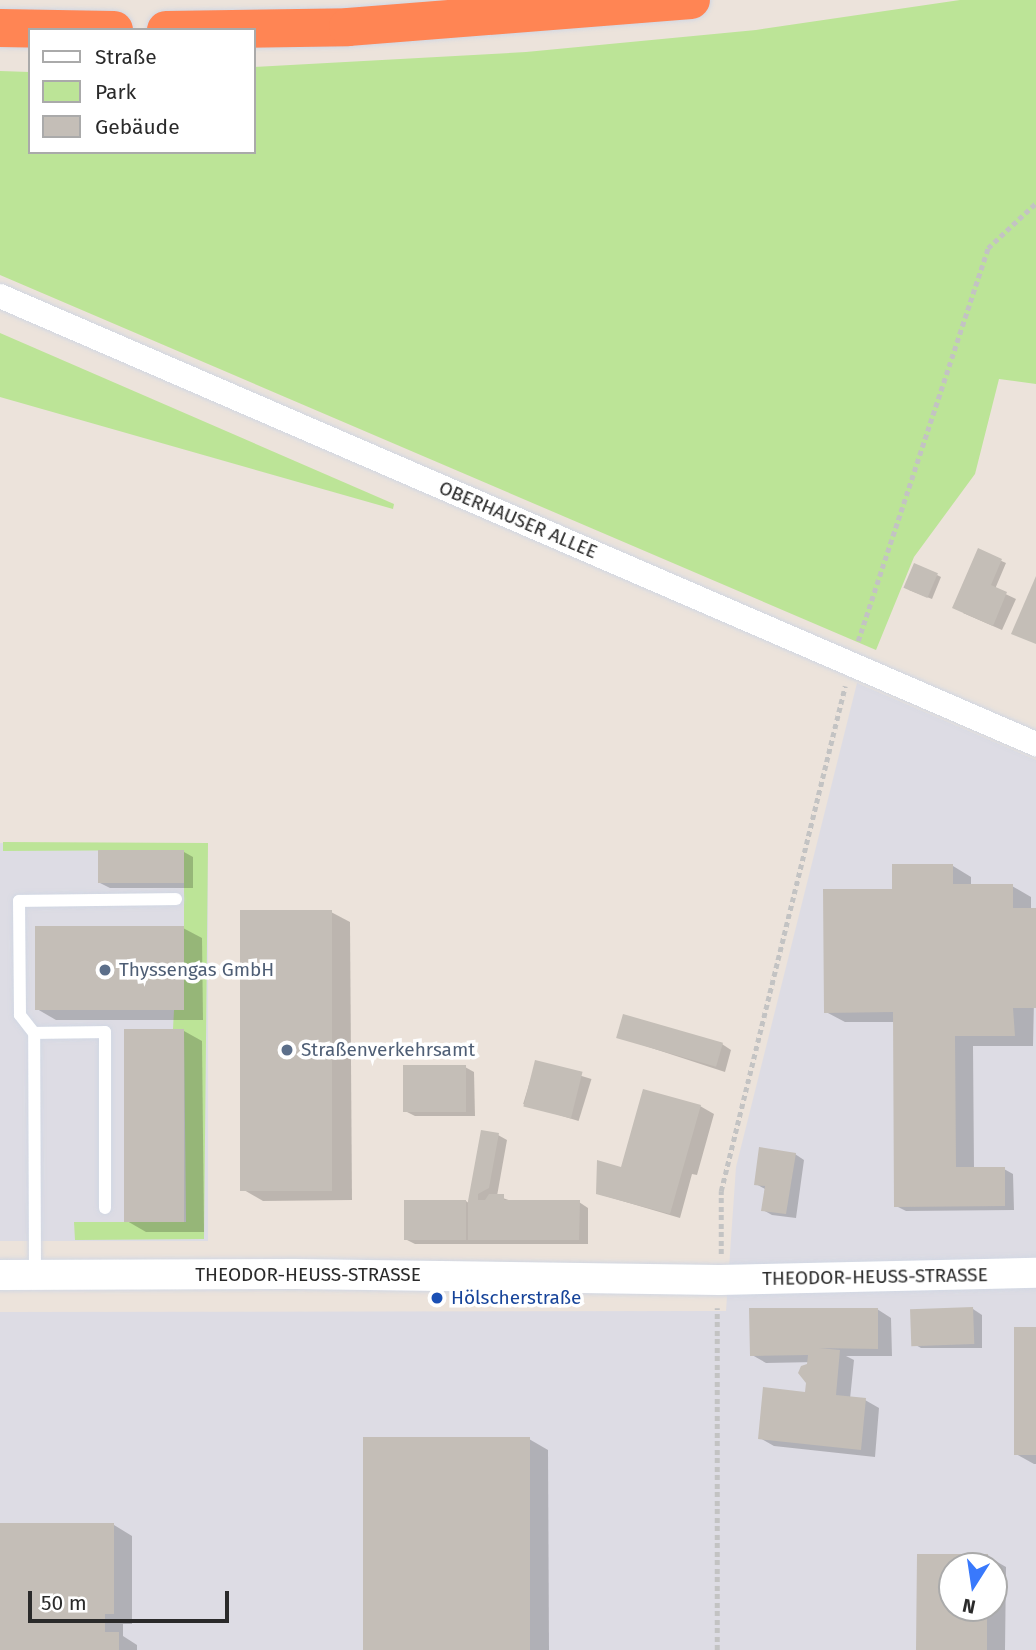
<!DOCTYPE html>
<html>
<head>
<meta charset="utf-8">
<style>
	body { margin:0 }
	#map { position:relative; width:1036px; height:1650px; overflow:hidden; background:#ece3db; font-family:"Fira Sans",sans-serif }
	div>[style] { position:absolute }
	.industrial>* { inset:0; background:#dddce4; transform-origin:0 0 }
	.green>* { inset:0; background:#bce497 }
	.shadow>* { inset:0; background:#0003; transform-origin:0 0 }
	.building>* { inset:0; background:#c4beb7; transform-origin:0 0 }
	.path>* { height:4.5px; margin-top:-2.25px; transform-origin:0; background:repeating-linear-gradient(90deg,#c3c3c3 0 5px,transparent 0 8.5px) }
	.roads { filter:drop-shadow(0 0 2px #d1d7e3) drop-shadow(0 0 2px #d1d7e3) }
	.service>* { height:12px; margin:-6px; padding:0 6px; transform-origin:6px; border-radius:6px; background:#fff }
	.minor>* { height:24px; margin:-12px; padding:0 12px; transform-origin:12px; border-radius:12px; background:#fff }
	.tertiary>* { height:30px; margin:-15px; padding:0 15px; transform-origin:15px; border-radius:15px; background:#fff }
	.motorway>* { height:38px; margin:-19px; padding:0 19px; transform-origin:19px; border-radius:19px; background:#ff8554 }
	.dots>* { width:19px; height:19px; translate:-50% -50%; box-sizing:border-box; border:4px solid #fff; border-radius:50% }
	span { translate:-50% -50%; white-space:nowrap; text-align:center; line-height:1.15; -webkit-text-stroke:7px #fff; paint-order:stroke }
	.street-label { font-size:19px; color:#2a2a2a }
	.service-label { font-size:19px; color:#4e5e75 }
	.left { translate:0 -50%; text-align:left }
	.transit-label { font-size:19px; color:#164399 }
	.legend { position:absolute; left:28px; top:28px; width:228px; height:126px; box-sizing:border-box; background:#fff; border:2px solid #aaa; margin:0; padding:9px 12px; list-style:none; font-size:21px; color:#2a2a2a }
	.legend li { display:flex; align-items:center; gap:14px; height:35px }
	.legend b { width:35px; border:2px solid #aaa }
	.north { position:absolute; left:938px; top:1552px; width:70px; height:70px; box-sizing:border-box; background:#fff; border:2px solid #aaa; border-radius:50%; rotate:192deg; font-size:19px; font-weight:700; line-height:28px; text-align:center; color:#2a2a2a }
	.north::after { content:''; display:block; margin:auto; width:24px; height:32px; background:#3979fc; clip-path:polygon(50% 0,100% 100%,50% 72%,0 100%) }
	.scale { position:absolute; left:28px; top:1591px; width:201px; height:32px; box-sizing:border-box; border:4px solid #2a2a2a; border-top:0; padding-left:9px; font-size:21px; line-height:24px; white-space:nowrap; color:#2a2a2a; -webkit-text-stroke:5px #fff; paint-order:stroke }
</style>
</head>
<body>
<div id="map">
	<div class="industrial">
		<i style="clip-path:polygon(evenodd,857px 683px,1036px 760px,1036px 1650px,0 1650px,0 1312px,726px 1311px,736px 1167px,857px 683px,952px 1566px,994px 1566px,994px 1608px,952px 1608px,952px 1566px)"></i>
		<i style="left:0;top:843px;width:208px;height:398px"></i>
	</div>
	<div class="green">
		<i style="clip-path:polygon(960px 0,1036px 0,1036px 384px,999px 379px,975px 474px,914px 557px,876px 650px,0 275px,0 71px,30px 72px,30px 152px,254px 152px,254px 67px,526px 52px,756px 30px)"></i>
		<i style="clip-path:polygon(0 333px,394px 504px,393px 509px,0 397px)"></i>
		<i style="clip-path:polygon(3px 842px,208px 843px,204px 1239px,75px 1240px,74px 1222px,186px 1222px,184px 1029px,173px 1029px,174px 1010px,184px 1010px,184px 850px,3px 851px)"></i>
	</div>
	<div class="shadow">
		<i style="clip-path:polygon(979px 551px,1006px 563px,995px 589px,1016px 599px,1002px 630px,963px 613px)"></i>
		<i style="clip-path:polygon(937px 575px,941px 577px,932px 599px,909px 590px)"></i>
		<i style="clip-path:polygon(184px 852px,193px 857px,193px 888px,110px 888px,100px 883px)"></i>
		<i style="clip-path:polygon(953px 866px,971px 877px,971px 886px,1012px 886px,1031px 897px,1031px 910px,1036px 910px,1033px 1046px,973px 1046px,974px 1169px,1004px 1169px,1013px 1174px,1014px 1210px,906px 1211px,896px 1206px,895px 1022px,845px 1022px,826px 1012px,893px 890px)"></i>
		<i style="clip-path:polygon(331px 912px,350px 922px,352px 1200px,263px 1201px,244px 1190px)"></i>
		<i style="clip-path:polygon(183px 928px,202px 938px,203px 1020px,56px 1020px,37px 1009px)"></i>
		<i style="clip-path:polygon(184px 1031px,202px 1041px,204px 1232px,146px 1232px,127px 1221px)"></i>
		<i style="clip-path:polygon(618px 1037px,722px 1044px,731px 1050px,725px 1072px)"></i>
		<i style="left:536px;top:1062px;width:58px;height:44px;rotate:17deg"></i>
		<i style="clip-path:polygon(465px 1067px,474px 1072px,475px 1116px,415px 1116px,405px 1111px)"></i>
		<i style="clip-path:polygon(700px 1106px,714px 1114px,697px 1175px,692px 1174px,680px 1218px,602px 1195px,620px 1169px)"></i>
		<i style="clip-path:polygon(498px 1135px,507px 1140px,497px 1196px,514px 1202px,579px 1202px,588px 1208px,588px 1244px,415px 1244px,405px 1239px,466px 1201px,470px 1204px)"></i>
		<i style="clip-path:polygon(795px 1154px,804px 1160px,796px 1218px,772px 1215px,763px 1210px,765px 1189px,756px 1184px)"></i>
		<i style="clip-path:polygon(877px 1309px,891px 1318px,892px 1356px,846px 1356px,854px 1360px,850px 1399px,865px 1400px,879px 1408px,875px 1457px,774px 1446px,760px 1438px,807px 1394px,816px 1362px,766px 1363px,752px 1355px)"></i>
		<i style="clip-path:polygon(973px 1309px,982px 1315px,982px 1348px,921px 1348px,912px 1343px)"></i>
		<i style="clip-path:polygon(1036px 1328px,1036px 1464px,1034px 1464px,1016px 1454px)"></i>
		<i style="clip-path:polygon(529px 1439px,548px 1450px,549px 1650px,367px 1650px)"></i>
		<i style="clip-path:polygon(0 1525px,114px 1525px,132px 1536px,132px 1624px,123px 1624px,123px 1636px,137px 1645px,137px 1650px,0 1650px)"></i>
		<i style="clip-path:polygon(evenodd,919px 1555px,987px 1556px,1006px 1567px,1005px 1650px,918px 1650px,919px 1555px,952px 1566px,994px 1566px,994px 1608px,952px 1608px,952px 1566px)"></i>
	</div>
	<div class="building">
		<i style="clip-path:polygon(978px 548px,1002px 559px,991px 585px,1007px 592px,993px 626px,952px 608px)"></i>
		<i style="left:914px;top:563px;width:26px;height:27px;rotate:23deg"></i>
		<i style="clip-path:polygon(1036px 576px,1036px 644px,1011px 634px)"></i>
		<i style="left:184px;top:850px;width:33px;height:86px;rotate:90deg"></i>
		<i style="clip-path:polygon(892px 864px,953px 864px,953px 884px,1013px 884px,1013px 908px,1036px 908px,1036px 1008px,1013px 1008px,1015px 1036px,955px 1036px,956px 1167px,1005px 1167px,1005px 1206px,894px 1207px,893px 1012px,824px 1013px,823px 889px,892px 889px)"></i>
		<i style="left:240px;top:910px;width:92px;height:281px"></i>
		<i style="left:35px;top:926px;width:149px;height:84px"></i>
		<i style="left:623px;top:1014px;width:104px;height:25px;rotate:16deg"></i>
		<i style="left:124px;top:1029px;width:60px;height:193px"></i>
		<i style="left:535px;top:1060px;width:49px;height:48px;rotate:14deg"></i>
		<i style="left:403px;top:1065px;width:63px;height:47px"></i>
		<i style="clip-path:polygon(643px 1089px,701px 1105px,670px 1214px,596px 1194px,597px 1160px,621px 1167px)"></i>
		<i style="clip-path:polygon(481px 1130px,499px 1133px,489px 1188px,478px 1194px,478px 1200px,485px 1200px,489px 1194px,504px 1194px,504px 1200px,580px 1200px,579px 1240px,468px 1240px,468px 1201px)"></i>
		<i style="clip-path:polygon(759px 1147px,796px 1153px,786px 1214px,761px 1211px,765px 1186px,754px 1185px)"></i>
		<i style="left:404px;top:1200px;width:62px;height:40px"></i>
		<i style="left:973px;top:1307px;width:37px;height:63px;rotate:88deg"></i>
		<i style="clip-path:polygon(749px 1308px,878px 1308px,878px 1349px,819px 1348px,840px 1350px,836px 1395px,866px 1398px,861px 1450px,758px 1439px,763px 1387px,805px 1392px,806px 1383px,798px 1373px,801px 1366px,807px 1364px,808px 1355px,750px 1356px)"></i>
		<i style="left:1014px;top:1327px;width:22px;height:128px"></i>
		<i style="left:530px;top:1437px;width:213px;height:167px;rotate:90deg"></i>
		<i style="clip-path:polygon(0 1523px,114px 1523px,114px 1614px,105px 1614px,105px 1632px,119px 1632px,119px 1650px,0 1650px)"></i>
		<i style="clip-path:polygon(917px 1554px,988px 1554px,988px 1566px,952px 1566px,952px 1608px,987px 1608px,987px 1650px,916px 1650px)"></i>
	</div>
	<div class="path">
		<i style="left:858px;top:641px;width:414px;rotate:-71.7deg"></i>
		<i style="left:988px;top:248px;width:66px;rotate:-43.2deg"></i>
		<i style="left:721px;top:1254px;width:63px;rotate:-90deg"></i>
		<i style="left:721px;top:1191px;width:520px;rotate:-76.2deg"></i>
		<i style="left:717px;top:1650px;width:342px;rotate:-90deg"></i>
	</div>
	<div class="roads">
		<div class="service">
			<i style="left:34px;top:1033px;width:71px;rotate:-0.8deg"></i>
			<i style="left:105px;top:1032px;width:176px;rotate:90deg"></i>
			<i style="left:35px;top:1274px;width:241px;rotate:-90.2deg"></i>
			<i style="left:34px;top:1033px;width:23px;rotate:-128deg"></i>
			<i style="left:20px;top:1015px;width:114px;rotate:-90.5deg"></i>
			<i style="left:19px;top:901px;width:157px;rotate:-0.7deg"></i>
		</div>
		<div class="minor">
			<i style="left:0;top:296px;width:1129px;rotate:23.39deg"></i>
		</div>
		<div class="tertiary">
			<i style="left:0;top:1275px;width:295px;rotate:-0.2deg"></i>
			<i style="left:295px;top:1274px;width:424px;rotate:0.8deg"></i>
			<i style="left:719px;top:1280px;width:317px;rotate:-1.3deg"></i>
		</div>
		<div class="motorway">
			<i style="left:0;top:28px;width:114px;rotate:1deg"></i>
			<i style="left:166px;top:30px;width:182px;rotate:-0.9deg"></i>
			<i style="left:348px;top:27px;width:344px;rotate:-4.5deg"></i>
		</div>
	</div>
	<div class="dots">
		<i style="left:105px;top:970px;background:#5c6f8a"></i>
		<i style="left:287px;top:1050px;background:#5c6f8a"></i>
		<i style="left:437px;top:1298px;background:#1a4fb4"></i>
	</div>
	<div class="street-label">
		<span style="left:518px;top:520px;rotate:23deg">OBERHAUSER ALLEE</span>
		<span style="left:308px;top:1275px">THEODOR-HEUSS-STRASSE</span>
		<span style="left:875px;top:1277px;rotate:-1deg">THEODOR-HEUSS-STRASSE</span>
	</div>
	<div class="service-label">
		<span class="left" style="left:119px;top:970px">Thyssengas GmbH</span>
		<span class="left" style="left:301px;top:1050px">Straßenverkehrsamt</span>
	</div>
	<div class="transit-label">
		<span class="left" style="left:451px;top:1298px">Hölscherstraße</span>
	</div>
	<ul class="legend">
	<li><b style="height:9px;background:#fff"></b>Straße</li>
	<li><b style="height:19px;background:#bce497"></b>Park</li>
	<li><b style="height:19px;background:#c4beb7"></b>Gebäude</li>
	</ul>
	<div class="north">N</div>
	<div class="scale">50 m</div>
</div>
</body>
</html>
